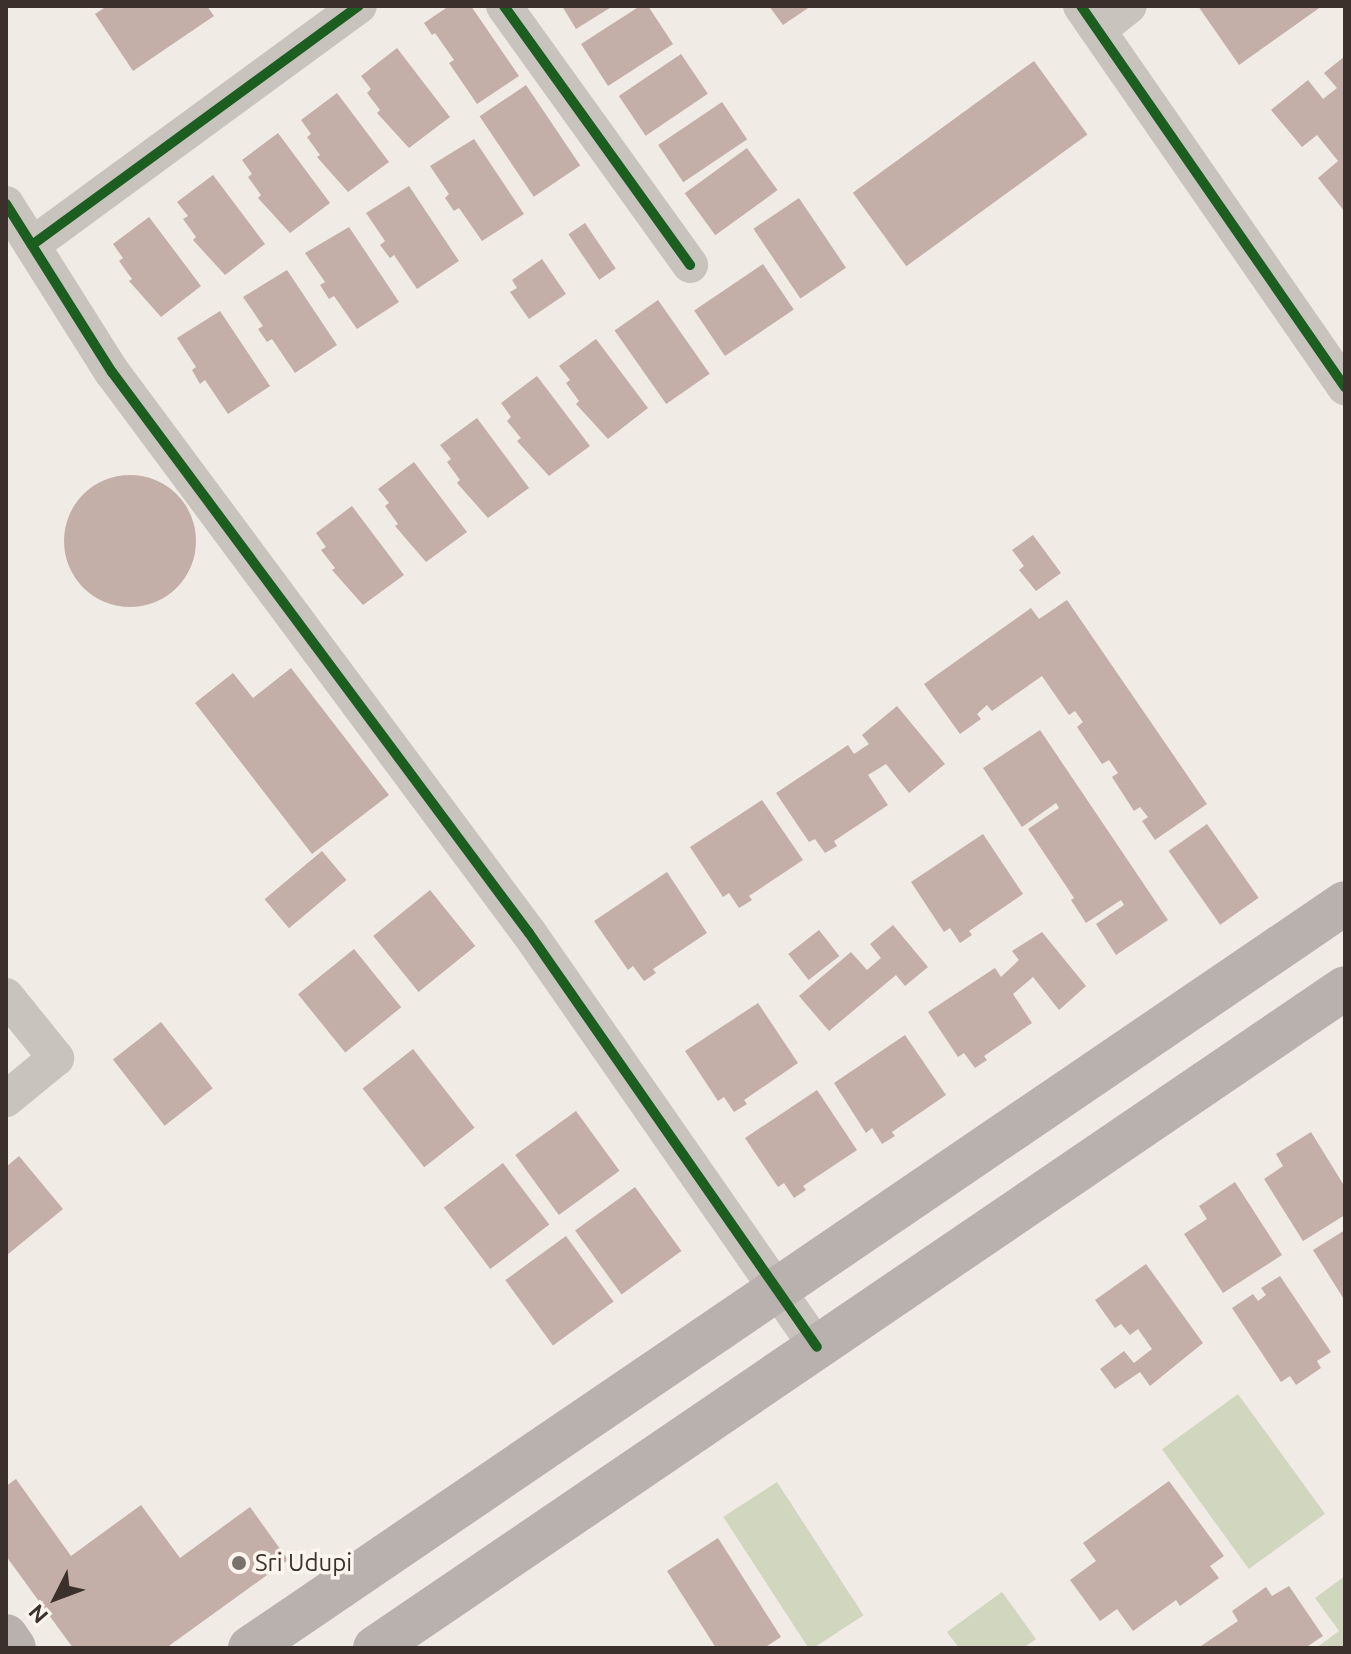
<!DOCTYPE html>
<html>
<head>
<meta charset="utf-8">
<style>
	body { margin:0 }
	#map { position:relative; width:1351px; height:1654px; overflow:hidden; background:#f0ebe5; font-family:Ubuntu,sans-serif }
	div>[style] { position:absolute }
	.green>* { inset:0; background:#d1d6bf; transform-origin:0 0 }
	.building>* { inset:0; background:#c3afa7; transform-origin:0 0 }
	.round { border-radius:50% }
	.minor>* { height:36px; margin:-18px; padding:0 18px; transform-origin:18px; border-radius:18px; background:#c9c3be }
	.major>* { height:44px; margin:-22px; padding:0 22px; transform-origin:22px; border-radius:22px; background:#b8b1ad }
	.cycleway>* { height:10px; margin:-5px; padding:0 5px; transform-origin:5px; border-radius:5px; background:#1b5e20 }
	.dots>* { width:22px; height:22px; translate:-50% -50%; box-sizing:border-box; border:4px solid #fbf5ee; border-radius:50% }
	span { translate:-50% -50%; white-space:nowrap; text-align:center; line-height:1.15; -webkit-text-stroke:7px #fbf5ee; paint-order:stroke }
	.poi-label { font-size:24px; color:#3b302b }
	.left { translate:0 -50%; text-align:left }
	.frame { position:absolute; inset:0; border:8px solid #3b302b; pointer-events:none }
	.north { position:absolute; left:16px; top:1558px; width:80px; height:80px; -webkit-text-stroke:6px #fbf5ee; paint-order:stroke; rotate:228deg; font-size:22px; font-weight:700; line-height:32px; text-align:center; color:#3b302b }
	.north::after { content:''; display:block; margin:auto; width:28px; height:36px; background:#3b302b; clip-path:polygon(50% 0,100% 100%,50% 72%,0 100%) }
</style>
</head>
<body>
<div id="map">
	<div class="green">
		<i style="left:1238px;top:1394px;width:148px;height:94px;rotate:54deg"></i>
		<i style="left:777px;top:1482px;width:159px;height:64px;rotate:57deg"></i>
		<i style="clip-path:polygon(1345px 1576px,1345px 1648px,1316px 1648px,1339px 1631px,1315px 1598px)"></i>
		<i style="clip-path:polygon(1002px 1592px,1036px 1639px,1023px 1648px,959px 1648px,947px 1632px)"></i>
	</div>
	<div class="building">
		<i style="clip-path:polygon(107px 6px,207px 6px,214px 16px,133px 71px,95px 14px)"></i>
		<i style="clip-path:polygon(449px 6px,471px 6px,519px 76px,477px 104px,449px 63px,454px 60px,435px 33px,432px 35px,424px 23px)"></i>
		<i style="clip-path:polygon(562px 6px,613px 6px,576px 29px)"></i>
		<i style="clip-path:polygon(640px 6px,648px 6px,673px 44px,608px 86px,581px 44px)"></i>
		<i style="clip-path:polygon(769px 6px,811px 6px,783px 25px)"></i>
		<i style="clip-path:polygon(1198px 6px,1322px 6px,1239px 65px)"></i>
		<i style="clip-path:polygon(397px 48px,450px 117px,409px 148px,377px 113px,380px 110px,367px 93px,371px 89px,361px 76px)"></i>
		<i style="left:681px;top:54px;width:48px;height:75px;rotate:56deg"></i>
		<i style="clip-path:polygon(1345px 56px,1345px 212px,1318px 178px,1338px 161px,1317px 135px,1302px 147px,1271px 110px,1308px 80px,1323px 99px,1337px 88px,1324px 73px)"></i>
		<i style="left:1034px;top:61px;width:91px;height:224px;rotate:54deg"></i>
		<i style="left:526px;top:85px;width:97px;height:56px;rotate:56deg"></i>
		<i style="clip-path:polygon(337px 93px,389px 162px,348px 192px,317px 157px,320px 155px,307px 137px,311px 134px,301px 120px)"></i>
		<i style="left:722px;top:102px;width:45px;height:77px;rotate:56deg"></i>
		<i style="clip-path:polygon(278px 133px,330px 203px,290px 233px,258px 198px,261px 195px,248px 177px,252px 174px,242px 160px)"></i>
		<i style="clip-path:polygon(474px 139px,524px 214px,482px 241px,459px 208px,454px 211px,445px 198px,449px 194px,430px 166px)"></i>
		<i style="left:747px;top:148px;width:52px;height:77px;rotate:54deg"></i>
		<i style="clip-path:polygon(213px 175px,265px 244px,225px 275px,193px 240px,196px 237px,183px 219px,188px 216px,177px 202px)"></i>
		<i style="clip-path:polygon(409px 186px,459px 261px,417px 289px,394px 255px,390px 258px,380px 245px,385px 241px,366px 213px)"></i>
		<i style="left:799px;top:198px;width:84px;height:55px;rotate:56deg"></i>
		<i style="clip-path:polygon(149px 217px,201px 286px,161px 317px,129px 281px,132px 279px,119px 261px,123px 258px,113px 244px)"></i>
		<i style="left:585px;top:223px;width:55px;height:20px;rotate:56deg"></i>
		<i style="clip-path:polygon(349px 227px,399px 302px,357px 329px,334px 296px,329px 299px,320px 285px,325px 282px,305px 253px)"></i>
		<i style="clip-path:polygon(542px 259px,566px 294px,529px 319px,510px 292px,517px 288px,512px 280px)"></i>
		<i style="left:763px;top:264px;width:55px;height:83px;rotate:56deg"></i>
		<i style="clip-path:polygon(287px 270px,337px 345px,295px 373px,272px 339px,267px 342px,258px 329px,263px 326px,243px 297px)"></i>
		<i style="left:658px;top:300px;width:90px;height:53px;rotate:55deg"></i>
		<i style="clip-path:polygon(220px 311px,270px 386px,228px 414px,205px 380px,200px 384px,192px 370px,196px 367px,177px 338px)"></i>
		<i style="clip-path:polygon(596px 339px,648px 408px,608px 439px,576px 404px,579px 401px,566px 383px,570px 380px,559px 366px)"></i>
		<i style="clip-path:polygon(537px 376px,590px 446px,549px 476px,517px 441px,521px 438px,507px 421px,511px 417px,501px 403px)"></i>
		<i style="clip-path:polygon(477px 418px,529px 488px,488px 518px,457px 483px,460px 480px,447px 462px,451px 459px,440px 445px)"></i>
		<i style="clip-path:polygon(414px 462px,467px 532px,426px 562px,395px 526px,398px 524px,385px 506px,389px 503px,378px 489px)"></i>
		<i class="round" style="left:64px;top:475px;width:132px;height:132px"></i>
		<i style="clip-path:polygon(352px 506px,404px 575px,363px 605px,332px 570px,335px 568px,321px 550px,326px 547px,316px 533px)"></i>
		<i style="clip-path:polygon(1033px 535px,1061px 573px,1036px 591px,1019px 570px,1024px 566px,1012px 550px)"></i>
		<i style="clip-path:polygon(1067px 600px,1207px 804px,1155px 840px,1142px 821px,1148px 817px,1140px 807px,1134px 811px,1112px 777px,1118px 773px,1109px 760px,1102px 764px,1077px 727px,1083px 722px,1075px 711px,1069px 715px,1042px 676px,992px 711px,987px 705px,977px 714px,981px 719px,960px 734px,924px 684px,1031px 608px,1039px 619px)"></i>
		<i style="clip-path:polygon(291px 668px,389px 795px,312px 854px,195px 703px,233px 673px,253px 698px)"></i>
		<i style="clip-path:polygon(897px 706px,945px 764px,909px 793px,886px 764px,868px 775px,888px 805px,834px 841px,837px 846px,825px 853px,815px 839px,809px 842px,776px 793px,848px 745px,854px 754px,869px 744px,862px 735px)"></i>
		<i style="clip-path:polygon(1040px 730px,1168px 920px,1116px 955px,1096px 924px,1124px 905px,1121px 900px,1086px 923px,1071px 900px,1074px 898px,1028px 829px,1059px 808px,1056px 803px,1022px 827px,983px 768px)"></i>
		<i style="clip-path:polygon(762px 800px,803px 860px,749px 896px,752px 900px,739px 908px,729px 893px,723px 897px,690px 847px)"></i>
		<i style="left:1207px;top:824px;width:90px;height:47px;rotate:55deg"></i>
		<i style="clip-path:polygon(983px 834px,1023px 894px,969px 931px,972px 935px,960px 943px,950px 928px,944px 932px,911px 882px)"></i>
		<i style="left:322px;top:851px;width:38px;height:75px;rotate:50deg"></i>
		<i style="clip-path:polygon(667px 872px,707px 933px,653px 969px,656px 973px,644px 981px,633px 966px,628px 970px,594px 921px)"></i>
		<i style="left:430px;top:890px;width:72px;height:73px;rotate:51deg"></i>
		<i style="clip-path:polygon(893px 925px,928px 967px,905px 986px,896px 975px,829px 1031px,799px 996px,851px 952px,867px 970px,881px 958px,870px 944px)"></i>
		<i style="left:819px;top:930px;width:33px;height:39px;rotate:52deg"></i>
		<i style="clip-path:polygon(1042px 932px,1086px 986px,1059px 1010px,1033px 977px,1013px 994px,1032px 1023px,984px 1056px,987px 1060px,975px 1068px,964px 1053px,958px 1057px,928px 1012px,995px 968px,1001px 977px,1019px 960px,1012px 951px)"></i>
		<i style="left:354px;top:949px;width:75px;height:72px;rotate:51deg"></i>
		<i style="clip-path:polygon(758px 1003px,798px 1063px,744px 1100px,747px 1104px,734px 1112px,724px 1097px,718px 1101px,685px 1051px)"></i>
		<i style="left:161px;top:1022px;width:84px;height:61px;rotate:52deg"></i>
		<i style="clip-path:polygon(905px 1035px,946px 1095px,892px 1132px,895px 1136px,882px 1144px,872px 1128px,866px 1133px,834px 1083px)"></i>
		<i style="left:413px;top:1049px;width:100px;height:64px;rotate:52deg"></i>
		<i style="clip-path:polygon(817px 1090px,857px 1150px,803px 1186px,806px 1190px,794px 1198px,784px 1183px,778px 1187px,745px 1138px)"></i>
		<i style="left:576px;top:1111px;width:74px;height:75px;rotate:54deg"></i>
		<i style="clip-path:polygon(1311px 1132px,1345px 1187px,1345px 1215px,1303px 1241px,1264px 1179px,1283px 1166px,1276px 1154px)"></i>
		<i style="clip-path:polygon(19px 1156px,63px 1209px,7px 1255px,6px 1167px)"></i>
		<i style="left:503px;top:1163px;width:77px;height:74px;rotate:53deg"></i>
		<i style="clip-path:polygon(1235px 1182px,1282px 1255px,1223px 1293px,1184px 1234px,1207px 1219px,1199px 1206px)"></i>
		<i style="left:635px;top:1187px;width:79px;height:74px;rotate:54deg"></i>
		<i style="clip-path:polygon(1345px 1230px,1345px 1301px,1313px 1250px)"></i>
		<i style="left:566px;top:1236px;width:81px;height:75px;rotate:54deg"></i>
		<i style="clip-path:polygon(1146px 1264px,1203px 1343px,1150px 1386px,1140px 1372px,1115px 1389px,1100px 1369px,1124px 1351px,1134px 1363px,1152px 1349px,1138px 1329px,1130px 1335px,1121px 1324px,1115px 1328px,1095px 1300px)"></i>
		<i style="clip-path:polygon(1280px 1276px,1331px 1352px,1317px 1361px,1321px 1368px,1296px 1385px,1290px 1376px,1281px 1382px,1232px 1308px,1253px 1294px,1258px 1301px,1266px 1295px,1261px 1288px)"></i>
		<i style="clip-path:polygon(16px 1479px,71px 1556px,141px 1505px,180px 1558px,250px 1507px,288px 1560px,166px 1648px,73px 1648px,6px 1556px,6px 1486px)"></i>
		<i style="clip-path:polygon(1169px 1481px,1224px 1556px,1210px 1566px,1219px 1578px,1180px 1606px,1176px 1600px,1133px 1631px,1117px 1609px,1100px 1621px,1070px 1580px,1096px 1561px,1083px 1543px)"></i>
		<i style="clip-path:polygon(718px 1538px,781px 1637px,764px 1648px,716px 1648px,667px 1571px)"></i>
		<i style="clip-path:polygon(1289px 1586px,1323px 1636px,1305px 1648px,1198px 1648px,1238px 1621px,1232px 1611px,1266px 1587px,1272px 1596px)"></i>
	</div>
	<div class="minor">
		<i style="left:504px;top:6px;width:319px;rotate:54.3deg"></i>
		<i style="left:1081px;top:6px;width:464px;rotate:55.3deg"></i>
		<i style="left:1098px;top:30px;width:39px;rotate:-38deg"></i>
		<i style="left:6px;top:204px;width:199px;rotate:57.8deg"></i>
		<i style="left:112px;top:372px;width:699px;rotate:53.38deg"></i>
		<i style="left:529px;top:933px;width:504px;rotate:55.18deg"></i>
		<i style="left:32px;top:245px;width:405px;rotate:-36.2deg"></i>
		<i style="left:6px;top:996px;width:80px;rotate:51.1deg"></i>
		<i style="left:56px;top:1058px;width:65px;rotate:140.6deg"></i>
	</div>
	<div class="major">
		<i style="left:6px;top:1636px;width:14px;rotate:56deg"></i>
		<i style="left:250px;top:1648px;width:1324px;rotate:-34.23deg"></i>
		<i style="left:375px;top:1648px;width:1173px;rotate:-34.23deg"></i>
	</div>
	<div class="cycleway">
		<i style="left:504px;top:6px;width:319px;rotate:54.3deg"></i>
		<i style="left:1081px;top:6px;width:464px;rotate:55.3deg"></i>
		<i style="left:6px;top:204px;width:199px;rotate:57.8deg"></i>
		<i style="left:112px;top:372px;width:699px;rotate:53.38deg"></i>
		<i style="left:529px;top:933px;width:504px;rotate:55.18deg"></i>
		<i style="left:32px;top:245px;width:405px;rotate:-36.2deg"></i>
	</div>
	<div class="dots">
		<i style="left:239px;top:1563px;background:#7a716c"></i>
	</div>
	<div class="poi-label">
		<span class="left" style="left:255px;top:1563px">Sri Udupi</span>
	</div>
	<div class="frame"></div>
	<div class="north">N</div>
</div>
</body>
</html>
